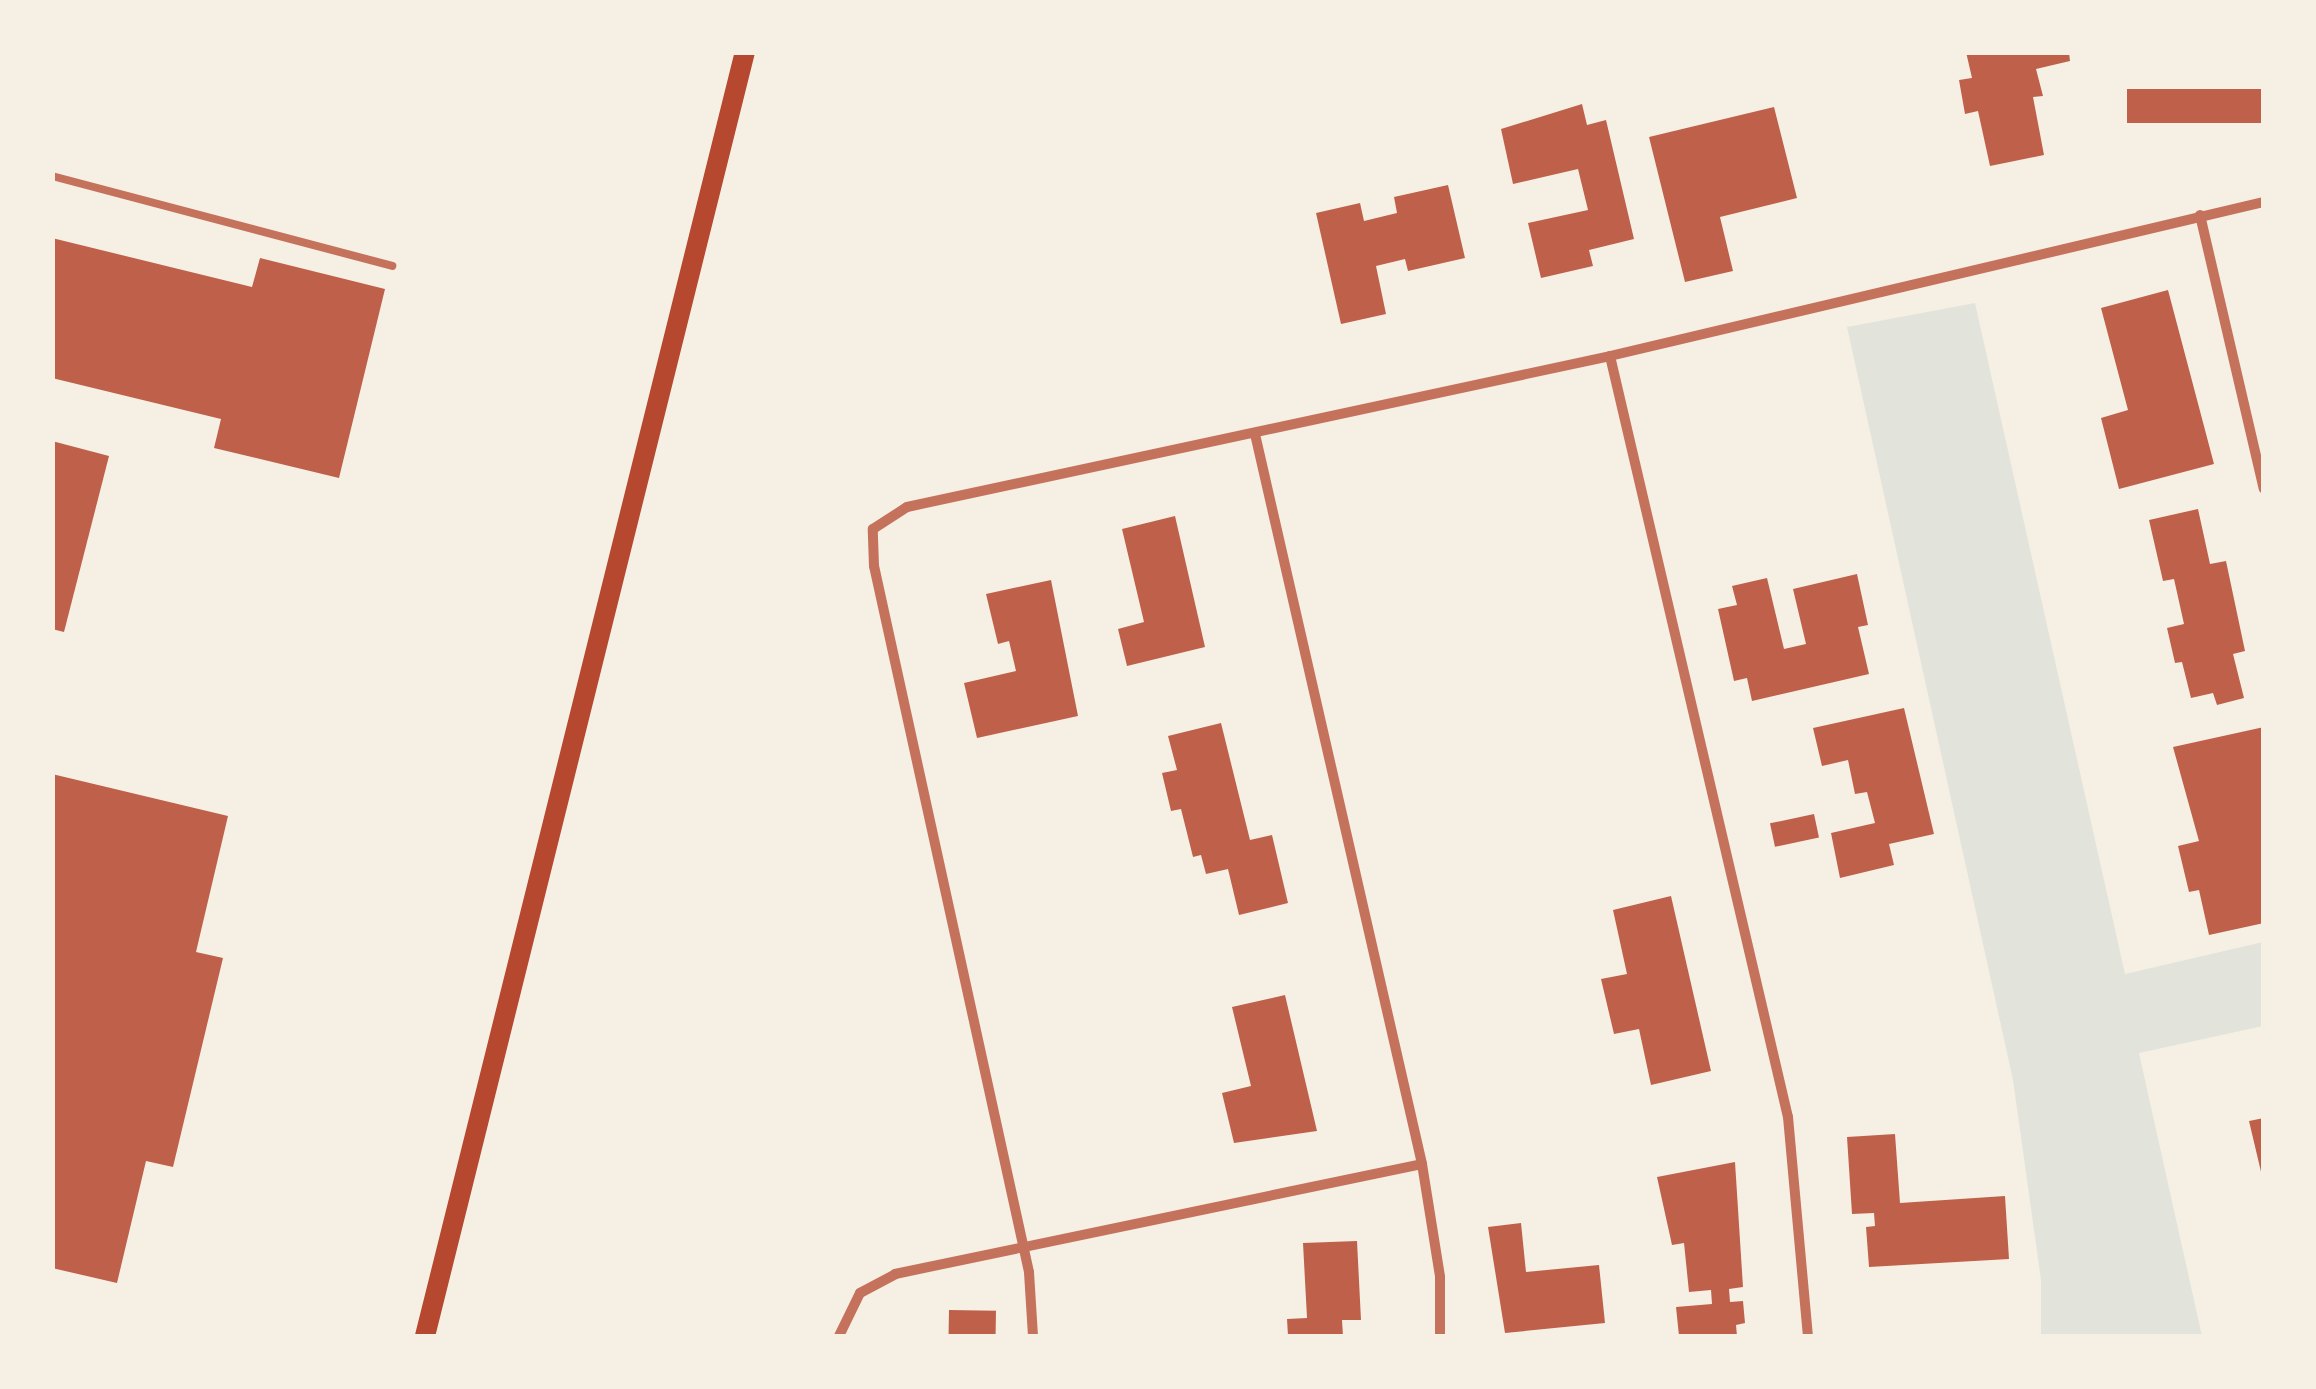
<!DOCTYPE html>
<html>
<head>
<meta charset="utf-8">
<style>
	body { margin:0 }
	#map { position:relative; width:2316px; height:1389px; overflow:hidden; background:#f6efe4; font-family:Raleway,sans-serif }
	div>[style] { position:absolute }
	.green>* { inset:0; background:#e2e4dc }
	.building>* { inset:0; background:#bf614a; transform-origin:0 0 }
	.service>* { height:8px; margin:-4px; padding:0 4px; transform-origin:4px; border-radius:4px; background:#c5725c }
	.minor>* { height:10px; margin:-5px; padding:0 5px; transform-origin:5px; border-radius:5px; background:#c5725c }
	.secondary>* { height:20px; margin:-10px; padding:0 10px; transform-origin:10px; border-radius:10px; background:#b5482f }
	span { translate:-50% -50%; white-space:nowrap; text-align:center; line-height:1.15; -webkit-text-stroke:9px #f6efe4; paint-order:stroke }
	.frame { position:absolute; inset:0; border:55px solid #f6efe4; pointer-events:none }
</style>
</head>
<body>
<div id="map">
	<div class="green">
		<i style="clip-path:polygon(1975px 303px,2125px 974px,2263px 942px,2263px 1026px,2139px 1053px,2202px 1336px,2041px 1336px,2041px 1280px,2013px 1080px,1847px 327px)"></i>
	</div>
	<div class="building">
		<i style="clip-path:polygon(1966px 52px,2069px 52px,2070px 61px,2036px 69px,2043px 96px,2033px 97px,2044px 155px,1990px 166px,1978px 111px,1965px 114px,1959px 80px,1972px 78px)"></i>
		<i style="left:2264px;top:89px;width:34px;height:137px;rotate:90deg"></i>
		<i style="clip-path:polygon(1582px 104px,1587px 125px,1606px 120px,1634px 239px,1589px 250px,1593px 266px,1541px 278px,1528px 223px,1588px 210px,1578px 169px,1513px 184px,1501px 129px)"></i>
		<i style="clip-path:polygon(1774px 107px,1797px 198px,1720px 217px,1733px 271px,1685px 282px,1649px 137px)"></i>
		<i style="clip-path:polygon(1448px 185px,1465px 258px,1408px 271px,1405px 259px,1376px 266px,1386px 314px,1341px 324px,1316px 213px,1360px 203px,1364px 221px,1397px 213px,1394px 197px)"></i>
		<i style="clip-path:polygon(52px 238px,252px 287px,260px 258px,385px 289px,339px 478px,214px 448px,221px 419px,52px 378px)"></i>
		<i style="clip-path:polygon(2168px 290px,2214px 464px,2119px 489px,2101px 418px,2128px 410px,2101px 308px)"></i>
		<i style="clip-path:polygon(52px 441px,109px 456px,64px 632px,52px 629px)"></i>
		<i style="clip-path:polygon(2198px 509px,2210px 564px,2226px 561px,2245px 651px,2233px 654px,2244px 698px,2217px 705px,2213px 693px,2191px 698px,2182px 662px,2175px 663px,2167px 628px,2184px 624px,2174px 579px,2163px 581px,2149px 520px)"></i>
		<i style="clip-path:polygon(1175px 516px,1205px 647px,1127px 666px,1118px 629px,1144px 622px,1122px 529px)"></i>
		<i style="clip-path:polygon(1857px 574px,1868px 625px,1858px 627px,1869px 674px,1752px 701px,1747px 678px,1734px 681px,1718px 609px,1737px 605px,1732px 586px,1767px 578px,1784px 649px,1806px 644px,1793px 589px)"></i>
		<i style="clip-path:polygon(1051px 580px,1078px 716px,977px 738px,964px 683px,1016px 671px,1009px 641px,998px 644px,986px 594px)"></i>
		<i style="clip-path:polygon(1904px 708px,1934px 834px,1889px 844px,1894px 865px,1840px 878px,1831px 833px,1875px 823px,1867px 792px,1855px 794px,1848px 760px,1822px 766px,1813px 728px)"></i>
		<i style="clip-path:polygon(1221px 723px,1250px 840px,1272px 835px,1288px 903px,1239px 915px,1228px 869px,1206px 874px,1201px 855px,1193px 857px,1181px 809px,1171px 811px,1162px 773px,1177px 770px,1168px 736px)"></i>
		<i style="clip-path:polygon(2264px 727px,2264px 923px,2209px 935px,2199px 890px,2189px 892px,2178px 846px,2199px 841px,2173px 747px)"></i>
		<i style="clip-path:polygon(52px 774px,228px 816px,196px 952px,223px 958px,173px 1167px,146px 1161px,117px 1283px,52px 1268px)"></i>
		<i style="left:1814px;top:814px;width:24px;height:45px;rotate:78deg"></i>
		<i style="clip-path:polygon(1671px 896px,1711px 1071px,1651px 1085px,1639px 1029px,1614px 1034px,1601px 979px,1627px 974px,1613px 910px)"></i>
		<i style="clip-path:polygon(1285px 995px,1317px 1131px,1234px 1143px,1222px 1093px,1251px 1086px,1232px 1007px)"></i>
		<i style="clip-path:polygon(2264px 1118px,2264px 1176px,2262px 1176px,2249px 1121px)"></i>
		<i style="clip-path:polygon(1895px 1134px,1900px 1203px,2005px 1196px,2009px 1259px,1869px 1267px,1866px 1227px,1875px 1226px,1874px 1213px,1852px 1214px,1847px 1137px)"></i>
		<i style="clip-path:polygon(1735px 1162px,1743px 1287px,1729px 1289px,1730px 1302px,1743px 1301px,1745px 1323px,1736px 1325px,1737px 1336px,1679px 1336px,1676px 1307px,1712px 1304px,1711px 1290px,1689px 1292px,1684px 1243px,1672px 1245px,1657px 1177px)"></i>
		<i style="clip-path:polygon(1521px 1223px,1526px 1272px,1599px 1265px,1605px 1323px,1505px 1333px,1488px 1227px)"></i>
		<i style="clip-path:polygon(1357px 1241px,1361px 1320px,1342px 1320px,1343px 1336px,1288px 1336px,1287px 1319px,1307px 1318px,1303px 1243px)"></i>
		<i style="left:949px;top:1310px;width:47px;height:26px;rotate:1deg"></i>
	</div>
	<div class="service">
		<i style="left:52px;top:176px;width:352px;rotate:14.8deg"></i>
	</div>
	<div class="minor">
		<i style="left:2200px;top:215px;width:281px;rotate:76.9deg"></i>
		<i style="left:1610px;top:356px;width:782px;rotate:76.84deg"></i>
		<i style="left:1788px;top:1117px;width:220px;rotate:84.8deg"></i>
		<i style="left:1255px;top:434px;width:749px;rotate:77.11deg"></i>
		<i style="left:1422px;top:1164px;width:114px;rotate:80.9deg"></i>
		<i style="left:1440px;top:1277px;width:59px;rotate:90deg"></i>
		<i style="left:839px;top:1336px;width:48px;rotate:-64deg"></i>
		<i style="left:860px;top:1293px;width:40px;rotate:-28deg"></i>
		<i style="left:895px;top:1274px;width:538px;rotate:-11.79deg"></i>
		<i style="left:1033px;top:1336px;width:64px;rotate:-93.6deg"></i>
		<i style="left:1029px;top:1272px;width:723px;rotate:-102.38deg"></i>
		<i style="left:874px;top:566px;width:37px;rotate:-92deg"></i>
		<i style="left:873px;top:529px;width:40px;rotate:-32.9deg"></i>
		<i style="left:907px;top:507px;width:719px;rotate:-12.12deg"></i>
		<i style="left:1610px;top:356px;width:672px;rotate:-13.25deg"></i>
	</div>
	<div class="secondary">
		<i style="left:425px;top:1336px;width:1323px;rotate:-76.01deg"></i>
	</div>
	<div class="frame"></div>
</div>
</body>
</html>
